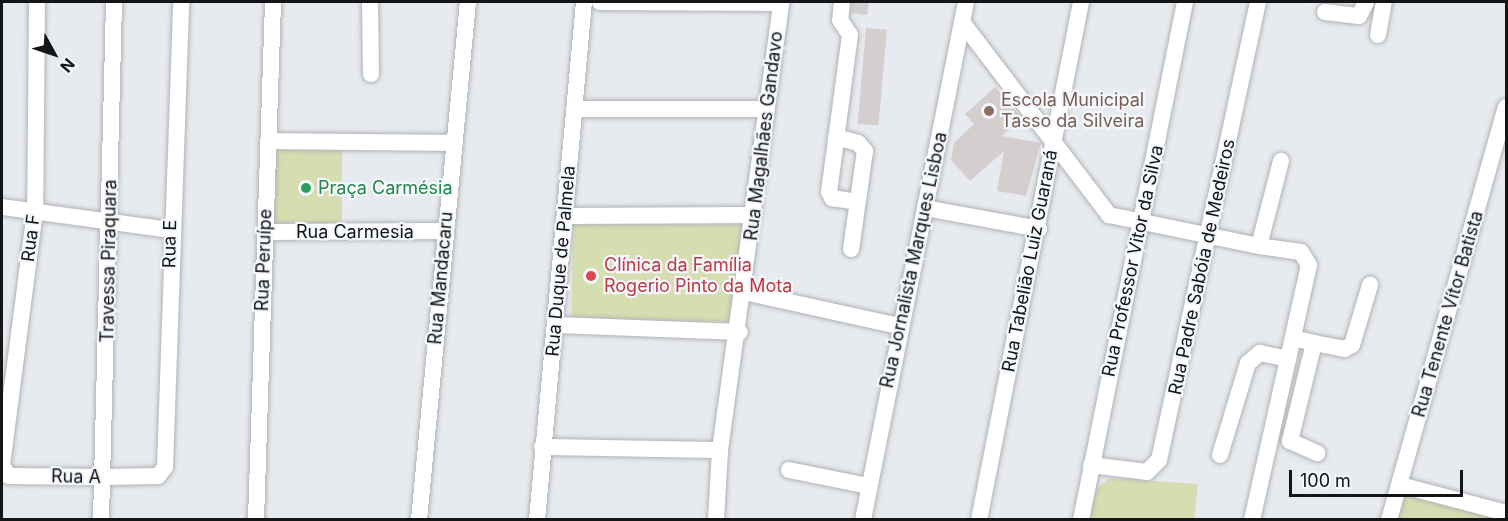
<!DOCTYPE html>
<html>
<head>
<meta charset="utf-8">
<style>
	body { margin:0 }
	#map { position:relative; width:1508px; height:521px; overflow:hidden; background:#e7eaee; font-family:Inter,sans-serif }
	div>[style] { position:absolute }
	.green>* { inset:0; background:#d6ddb0; transform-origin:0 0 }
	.building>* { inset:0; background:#d4cfce; transform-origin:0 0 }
	.roads { filter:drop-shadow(0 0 2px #b1b3b7) drop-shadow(0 0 2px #b1b3b7) }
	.minor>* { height:16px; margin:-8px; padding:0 8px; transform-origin:8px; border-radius:8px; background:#fff }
	.dots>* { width:16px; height:16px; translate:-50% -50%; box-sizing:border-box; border:3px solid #f4f7fb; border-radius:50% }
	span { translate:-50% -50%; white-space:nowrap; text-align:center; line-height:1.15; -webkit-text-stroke:4.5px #f4f7fb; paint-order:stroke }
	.education-label { font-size:18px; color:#785e54 }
	.left { translate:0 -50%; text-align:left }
	.street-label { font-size:18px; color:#141516 }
	.leisure-label { font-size:18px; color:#27864d }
	.health-label { font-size:18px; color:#be3a42 }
	.frame { position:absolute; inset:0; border:3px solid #141516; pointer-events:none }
	.north { position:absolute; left:24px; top:24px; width:60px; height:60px; -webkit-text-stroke:4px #f4f7fb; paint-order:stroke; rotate:130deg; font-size:16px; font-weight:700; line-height:24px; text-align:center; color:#141516 }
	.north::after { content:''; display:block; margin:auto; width:21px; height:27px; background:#141516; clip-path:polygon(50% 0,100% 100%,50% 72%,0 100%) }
	.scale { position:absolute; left:1289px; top:470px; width:174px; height:27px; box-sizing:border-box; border:3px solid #141516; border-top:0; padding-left:8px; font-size:18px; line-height:21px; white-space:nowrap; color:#141516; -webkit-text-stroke:4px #f4f7fb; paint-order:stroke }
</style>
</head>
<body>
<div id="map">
	<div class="green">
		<i style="left:272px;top:149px;width:70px;height:80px"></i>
		<i style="left:573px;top:222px;width:169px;height:97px;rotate:1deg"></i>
		<i style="clip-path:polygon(1110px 478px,1198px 484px,1194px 519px,1086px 520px,1093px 492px)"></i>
		<i style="clip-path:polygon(1404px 492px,1504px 520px,1396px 520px)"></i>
	</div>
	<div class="building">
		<i style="clip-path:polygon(852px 2px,869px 2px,867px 15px,851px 13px)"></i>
		<i style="left:866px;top:28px;width:21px;height:96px;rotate:5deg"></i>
		<i style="clip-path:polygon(995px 87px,1022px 118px,1002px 136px,1041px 143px,1026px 196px,997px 191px,1004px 151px,970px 181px,951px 160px,954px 143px,974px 124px,965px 114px)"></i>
	</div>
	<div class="roads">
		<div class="minor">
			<i style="left:37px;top:2px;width:209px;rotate:90.5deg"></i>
			<i style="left:35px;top:211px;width:257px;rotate:97.4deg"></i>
			<i style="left:2px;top:466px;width:12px;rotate:55deg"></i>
			<i style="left:9px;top:476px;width:94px;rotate:0.6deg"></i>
			<i style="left:103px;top:477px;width:55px;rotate:-1deg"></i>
			<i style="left:158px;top:476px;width:11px;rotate:-52deg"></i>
			<i style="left:165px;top:467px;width:465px;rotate:-88deg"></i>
			<i style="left:370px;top:2px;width:72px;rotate:89.2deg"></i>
			<i style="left:600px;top:2px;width:181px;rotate:0.3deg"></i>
			<i style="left:842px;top:2px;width:18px;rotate:96deg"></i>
			<i style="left:840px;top:20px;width:18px;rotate:56deg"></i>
			<i style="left:850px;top:35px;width:158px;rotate:97.6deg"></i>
			<i style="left:829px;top:192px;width:7px;rotate:63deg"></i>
			<i style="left:832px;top:198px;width:25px;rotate:9deg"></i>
			<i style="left:1325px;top:12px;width:34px;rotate:7deg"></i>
			<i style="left:1359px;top:16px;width:16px;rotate:-63deg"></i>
			<i style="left:962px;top:22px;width:243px;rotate:52.7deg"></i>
			<i style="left:1109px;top:215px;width:153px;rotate:11.7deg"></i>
			<i style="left:1378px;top:35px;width:34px;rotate:-80deg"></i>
			<i style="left:574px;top:109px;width:193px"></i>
			<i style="left:836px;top:137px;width:23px;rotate:15deg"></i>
			<i style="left:858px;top:143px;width:11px;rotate:49deg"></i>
			<i style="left:865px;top:151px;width:99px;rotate:98.1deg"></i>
			<i style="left:268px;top:141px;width:187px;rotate:0.6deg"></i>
			<i style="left:2px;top:207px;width:170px;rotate:7.8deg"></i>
			<i style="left:925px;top:208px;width:116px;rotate:10.4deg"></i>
			<i style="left:566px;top:216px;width:187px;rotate:-0.3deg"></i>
			<i style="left:265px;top:232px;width:180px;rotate:-0.3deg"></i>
			<i style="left:744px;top:292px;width:159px;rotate:12.4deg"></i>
			<i style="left:556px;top:325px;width:184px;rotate:2.2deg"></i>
			<i style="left:1293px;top:338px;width:22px;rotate:13deg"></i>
			<i style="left:1314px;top:343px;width:101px;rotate:103.8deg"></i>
			<i style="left:1290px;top:441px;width:30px;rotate:24deg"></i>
			<i style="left:1314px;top:343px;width:31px;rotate:11deg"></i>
			<i style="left:1344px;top:349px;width:9px;rotate:-27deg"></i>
			<i style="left:1352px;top:345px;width:63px;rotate:-73.3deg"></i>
			<i style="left:542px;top:447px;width:178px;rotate:1deg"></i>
			<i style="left:1220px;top:455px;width:96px;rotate:-73.1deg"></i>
			<i style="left:1248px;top:363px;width:16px;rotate:-40deg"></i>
			<i style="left:1260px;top:353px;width:29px;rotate:12deg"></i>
			<i style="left:1091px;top:465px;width:56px;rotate:7.1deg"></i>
			<i style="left:1147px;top:472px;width:17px;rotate:-45deg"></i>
			<i style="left:1159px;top:460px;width:469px;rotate:-77.8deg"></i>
			<i style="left:789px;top:470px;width:81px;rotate:11.4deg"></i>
			<i style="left:1400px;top:485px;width:110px;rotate:14.8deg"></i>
			<i style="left:101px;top:520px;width:518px;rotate:-88.56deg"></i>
			<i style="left:256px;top:520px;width:518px;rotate:-88.12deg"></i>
			<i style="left:419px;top:520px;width:520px;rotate:-84.6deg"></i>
			<i style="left:537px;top:520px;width:520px;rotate:-84.82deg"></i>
			<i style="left:716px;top:520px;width:70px;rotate:-86.7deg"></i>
			<i style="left:720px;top:450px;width:452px;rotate:-82.2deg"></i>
			<i style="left:863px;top:520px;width:528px;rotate:-78.75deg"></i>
			<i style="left:979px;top:520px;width:528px;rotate:-78.86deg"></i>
			<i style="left:1081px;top:520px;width:528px;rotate:-78.65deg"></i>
			<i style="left:1252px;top:520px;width:261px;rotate:-77.4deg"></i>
			<i style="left:1309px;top:265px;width:15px;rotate:-122deg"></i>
			<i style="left:1301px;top:252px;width:42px;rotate:-171.9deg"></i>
			<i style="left:1259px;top:246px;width:88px;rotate:-75.5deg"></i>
			<i style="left:1389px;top:520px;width:429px;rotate:-74.2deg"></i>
		</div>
	</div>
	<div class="dots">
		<i style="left:989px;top:111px;background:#8d6e63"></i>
		<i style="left:306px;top:188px;background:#2e9e5b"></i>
		<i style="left:591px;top:276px;background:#e0444e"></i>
	</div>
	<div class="education-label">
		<span class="left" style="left:1001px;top:111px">Escola Municipal<br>Tasso da Silveira</span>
	</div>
	<div class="street-label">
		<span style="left:764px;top:136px;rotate:-83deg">Rua Magalhães Gandavo</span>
		<span style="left:355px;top:232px">Rua Carmesia</span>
		<span style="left:31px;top:238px;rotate:-83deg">Rua F</span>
		<span style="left:170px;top:244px;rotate:-89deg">Rua E</span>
		<span style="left:264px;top:260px;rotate:-88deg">Rua Peruípe</span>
		<span style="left:914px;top:260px;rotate:-78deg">Rua Jornalista Marques Lisboa</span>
		<span style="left:109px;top:261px;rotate:-89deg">Travessa Piraquara</span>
		<span style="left:561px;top:261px;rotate:-85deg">Rua Duque de Palmela</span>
		<span style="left:1030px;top:261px;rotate:-79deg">Rua Tabelião Luiz Guaraná</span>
		<span style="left:1133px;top:261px;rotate:-78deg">Rua Professor Vitor da Silva</span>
		<span style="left:1202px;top:267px;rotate:-78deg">Rua Padre Sabóia de Medeiros</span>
		<span style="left:441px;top:278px;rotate:-85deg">Rua Mandacaru</span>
		<span style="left:1448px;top:314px;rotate:-74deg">Rua Tenente Vítor Batista</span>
		<span style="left:76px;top:477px;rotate:1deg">Rua A</span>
	</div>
	<div class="leisure-label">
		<span class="left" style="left:318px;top:188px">Praça Carmésia</span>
	</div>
	<div class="health-label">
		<span class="left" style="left:604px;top:276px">Clínica da Família<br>Rogerio Pinto da Mota</span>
	</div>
	<div class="frame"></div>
	<div class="north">N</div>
	<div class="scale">100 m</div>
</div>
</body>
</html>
